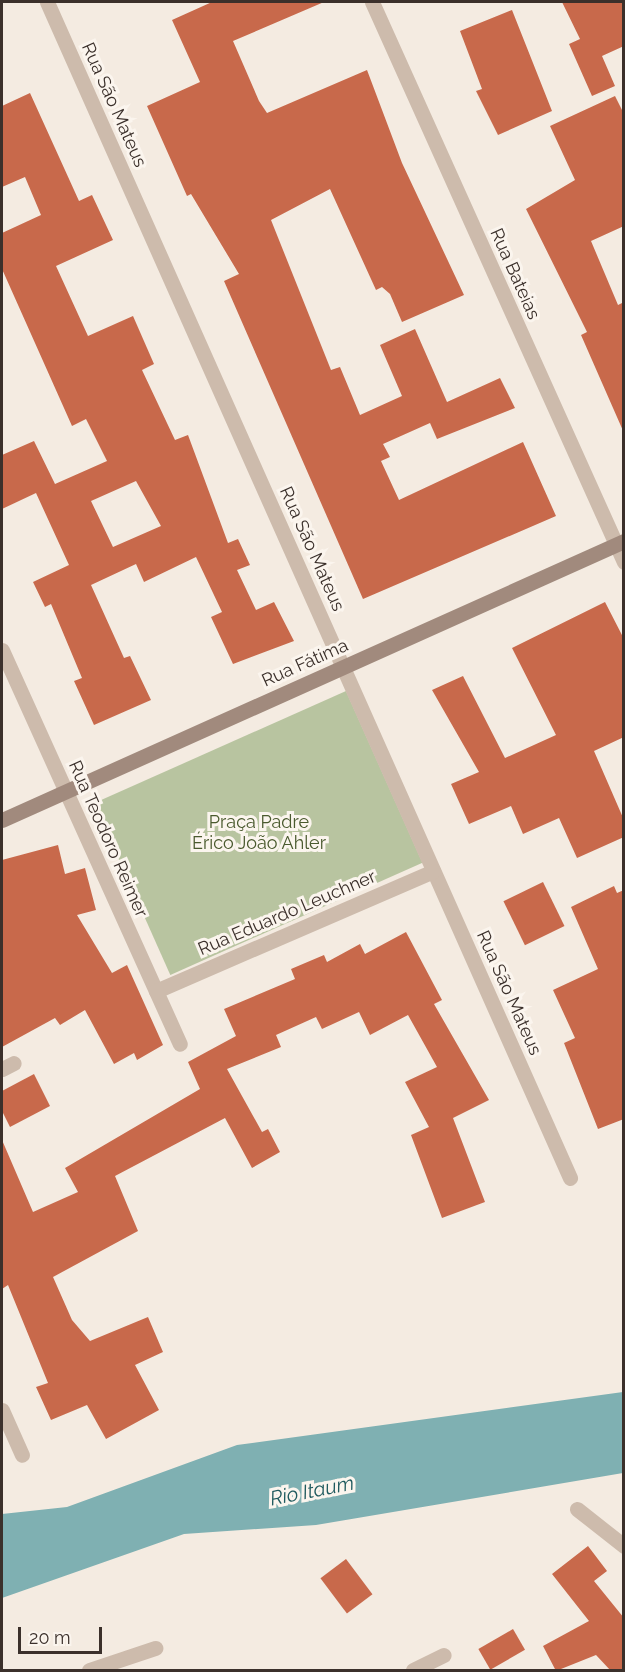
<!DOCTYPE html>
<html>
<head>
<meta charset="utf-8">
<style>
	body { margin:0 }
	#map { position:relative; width:625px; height:1672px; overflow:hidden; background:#f4ebe1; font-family:Raleway,sans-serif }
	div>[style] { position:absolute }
	.green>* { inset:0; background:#b8c4a0; transform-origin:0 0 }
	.water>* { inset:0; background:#7fb0b2 }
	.building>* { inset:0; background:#c8694b; transform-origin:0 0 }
	.street>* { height:15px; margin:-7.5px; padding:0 7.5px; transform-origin:7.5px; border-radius:7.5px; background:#cdbbac }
	.secondary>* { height:15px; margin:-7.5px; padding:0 7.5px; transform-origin:7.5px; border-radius:7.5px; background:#a18a7d }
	span { translate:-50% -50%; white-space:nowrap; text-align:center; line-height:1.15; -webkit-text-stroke:6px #fbf5ee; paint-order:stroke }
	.street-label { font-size:18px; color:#3b302b }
	.park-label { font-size:18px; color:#4a5a2e }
	.water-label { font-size:20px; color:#1f5a5e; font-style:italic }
	.frame { position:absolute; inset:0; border:3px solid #3b302b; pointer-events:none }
	.scale { position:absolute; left:18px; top:1627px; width:84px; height:27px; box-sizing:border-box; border:3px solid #3b302b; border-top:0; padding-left:8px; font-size:18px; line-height:21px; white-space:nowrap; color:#3b302b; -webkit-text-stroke:4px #fbf5ee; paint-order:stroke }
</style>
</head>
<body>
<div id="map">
	<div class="green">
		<i style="left:346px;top:691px;width:188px;height:276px;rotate:66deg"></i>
	</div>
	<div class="water">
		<i style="clip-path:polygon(623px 1392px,623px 1473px,316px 1525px,184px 1534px,2px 1598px,2px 1514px,67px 1507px,237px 1445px)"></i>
	</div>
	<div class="building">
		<i style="clip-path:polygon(212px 2px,324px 2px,233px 41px,259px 101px,267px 113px,367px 70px,402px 163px,464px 295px,402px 322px,390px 294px,382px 287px,376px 290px,330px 189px,271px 220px,331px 370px,340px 367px,360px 415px,402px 396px,380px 345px,415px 329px,447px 402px,500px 378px,515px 408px,437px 439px,430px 423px,383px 444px,390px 457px,381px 461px,399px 500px,523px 442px,556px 516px,363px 599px,224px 281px,239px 274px,191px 194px,187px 196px,147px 106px,200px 82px,172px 20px)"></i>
		<i style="clip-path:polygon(562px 2px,624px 2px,624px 46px,602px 56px,615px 86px,592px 96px,569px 44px,580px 39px)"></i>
		<i style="clip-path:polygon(512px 10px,552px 111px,498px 135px,476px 91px,482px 89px,460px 31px)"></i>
		<i style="clip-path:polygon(evenodd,30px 93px,79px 201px,92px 195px,113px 240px,56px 266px,88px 336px,133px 316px,154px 364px,142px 370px,175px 440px,188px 435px,228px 543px,238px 539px,250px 565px,237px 570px,256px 610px,274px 602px,294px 641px,233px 664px,211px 617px,222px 612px,196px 557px,144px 582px,136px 564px,91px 585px,124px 658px,130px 656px,151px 700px,94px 725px,74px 681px,82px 678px,51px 604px,45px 607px,33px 582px,69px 565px,36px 493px,2px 509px,2px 455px,34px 441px,55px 484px,107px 461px,86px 419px,72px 426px,2px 269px,2px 233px,41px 215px,25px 177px,2px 187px,2px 106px,30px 93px,136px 481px,161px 526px,113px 547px,91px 501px,136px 481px)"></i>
		<i style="clip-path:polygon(615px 96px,624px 114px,624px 226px,591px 241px,618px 305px,624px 302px,624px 433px,581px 335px,587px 332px,526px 209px,575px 180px,550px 126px)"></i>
		<i style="clip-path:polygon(605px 602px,624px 639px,624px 737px,594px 751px,624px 820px,624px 837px,577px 858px,559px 818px,523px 834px,511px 806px,469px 824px,451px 784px,479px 772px,432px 690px,463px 676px,505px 758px,556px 735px,512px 648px)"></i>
		<i style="clip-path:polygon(58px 845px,65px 874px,85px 868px,96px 910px,77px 915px,112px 973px,127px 965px,163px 1045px,137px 1060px,134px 1053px,114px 1064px,85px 1010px,60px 1025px,55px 1018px,2px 1047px,2px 860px)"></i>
		<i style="left:543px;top:882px;width:49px;height:44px;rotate:64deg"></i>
		<i style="clip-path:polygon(614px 886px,617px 893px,624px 890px,624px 1119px,598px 1129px,564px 1043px,575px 1038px,553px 990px,598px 969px,571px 907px)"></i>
		<i style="clip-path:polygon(406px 932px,442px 1000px,434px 1004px,489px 1100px,453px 1118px,485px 1202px,442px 1218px,411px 1135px,429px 1127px,405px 1082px,437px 1067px,408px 1015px,370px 1035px,359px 1012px,322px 1029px,316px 1017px,276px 1035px,281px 1047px,227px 1069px,262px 1132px,268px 1129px,280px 1152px,252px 1168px,225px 1118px,115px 1176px,138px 1231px,53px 1277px,72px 1320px,90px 1341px,148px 1317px,163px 1352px,135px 1365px,159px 1410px,106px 1439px,87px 1405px,51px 1420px,36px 1387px,48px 1383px,8px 1285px,2px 1289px,2px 1140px,33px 1212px,78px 1192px,65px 1168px,200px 1089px,188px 1062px,236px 1036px,224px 1009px,295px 979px,291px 969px,324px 955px,327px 962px,360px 944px,365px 954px)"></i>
		<i style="clip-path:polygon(34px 1074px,50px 1106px,10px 1127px,2px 1111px,2px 1091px)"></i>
		<i style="clip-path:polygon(588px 1546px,607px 1571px,594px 1581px,624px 1618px,624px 1671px,611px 1671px,596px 1655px,556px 1671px,543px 1646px,589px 1621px,552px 1574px)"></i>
		<i style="left:346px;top:1559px;width:44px;height:32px;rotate:53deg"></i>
		<i style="left:513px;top:1629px;width:24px;height:40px;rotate:60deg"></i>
	</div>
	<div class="street">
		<i style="left:47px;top:2px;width:1287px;rotate:66.02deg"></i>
		<i style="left:372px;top:2px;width:614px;rotate:65.77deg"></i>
		<i style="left:2px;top:650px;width:432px;rotate:65.7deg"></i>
		<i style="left:156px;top:991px;width:302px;rotate:-23.4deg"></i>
		<i style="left:2px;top:1069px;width:13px;rotate:-27deg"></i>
		<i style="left:2px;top:1410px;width:49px;rotate:66deg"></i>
		<i style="left:577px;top:1509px;width:60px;rotate:38.2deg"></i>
		<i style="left:89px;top:1670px;width:70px;rotate:-18.4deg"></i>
		<i style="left:413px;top:1670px;width:34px;rotate:-26deg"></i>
	</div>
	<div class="secondary">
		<i style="left:2px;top:820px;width:682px;rotate:-24.16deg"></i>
	</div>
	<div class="street-label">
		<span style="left:114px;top:105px;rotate:66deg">Rua São Mateus</span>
		<span style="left:515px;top:274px;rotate:66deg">Rua Bateias</span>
		<span style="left:312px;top:549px;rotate:66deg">Rua São Mateus</span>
		<span style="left:305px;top:663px;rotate:-24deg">Rua Fátima</span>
		<span style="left:108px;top:839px;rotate:66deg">Rua Teodoro Reimer</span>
		<span style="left:287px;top:913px;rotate:-23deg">Rua Eduardo Leuchner</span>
		<span style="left:509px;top:993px;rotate:66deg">Rua São Mateus</span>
	</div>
	<div class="park-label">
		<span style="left:259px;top:833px">Praça Padre<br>Érico João Ahler</span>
	</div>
	<div class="water-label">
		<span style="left:312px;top:1491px;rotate:-11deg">Rio Itaum</span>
	</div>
	<div class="frame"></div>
	<div class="scale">20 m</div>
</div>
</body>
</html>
